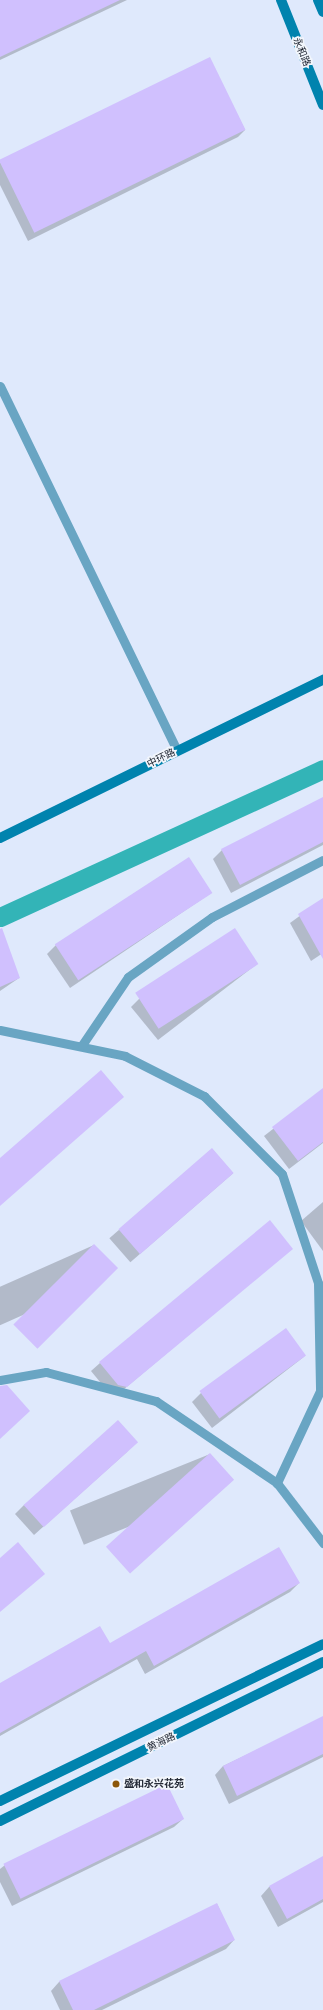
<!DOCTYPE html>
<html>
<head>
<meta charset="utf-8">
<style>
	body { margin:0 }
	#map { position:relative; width:323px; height:2010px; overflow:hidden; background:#dfe9fc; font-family:"Noto Sans","Noto Sans SC",sans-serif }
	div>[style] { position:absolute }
	.shadow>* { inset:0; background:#0003; transform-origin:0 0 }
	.canal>* { height:19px; margin:-9.5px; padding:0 9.5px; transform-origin:9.5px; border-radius:9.5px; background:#33b4b7 }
	.building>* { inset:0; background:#d0c0fe; transform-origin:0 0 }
	.lane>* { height:9px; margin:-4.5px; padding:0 4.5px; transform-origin:4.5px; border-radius:4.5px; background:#69a5c3 }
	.secondary>* { height:10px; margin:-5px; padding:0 5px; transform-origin:5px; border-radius:5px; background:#0083ae }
	.dots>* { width:11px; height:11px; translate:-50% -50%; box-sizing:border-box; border:2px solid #f2f6fc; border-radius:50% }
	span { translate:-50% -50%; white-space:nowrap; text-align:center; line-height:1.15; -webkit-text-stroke:3.5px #f2f6fc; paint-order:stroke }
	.street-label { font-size:10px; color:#252b37 }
	.poi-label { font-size:10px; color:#252b37; font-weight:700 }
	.left { translate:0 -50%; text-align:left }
</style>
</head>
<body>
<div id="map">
	<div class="shadow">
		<i style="clip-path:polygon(0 0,127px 0,0 60px)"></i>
		<i style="clip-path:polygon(210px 59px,245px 130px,238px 137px,28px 241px,0 185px,0 163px)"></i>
		<i style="clip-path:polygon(323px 798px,323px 845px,231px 893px,213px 859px,222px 850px)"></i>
		<i style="clip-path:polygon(211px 893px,70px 988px,47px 954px,56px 945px)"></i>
		<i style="clip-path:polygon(323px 899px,323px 953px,311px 961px,290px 923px)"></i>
		<i style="clip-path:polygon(0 936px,19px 978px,0 991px)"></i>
		<i style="clip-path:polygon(257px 964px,158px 1040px,131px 1007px,140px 998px)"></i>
		<i style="clip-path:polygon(323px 1090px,323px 1143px,289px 1169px,264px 1136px)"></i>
		<i style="left:212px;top:1149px;width:32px;height:136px;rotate:49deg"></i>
		<i style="clip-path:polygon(323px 1202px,323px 1251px,301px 1221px)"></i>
		<i style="left:94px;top:1245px;width:35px;height:126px;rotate:66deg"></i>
		<i style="clip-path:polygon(292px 1248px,117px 1395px,109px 1393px,91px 1371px,100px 1363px)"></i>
		<i style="clip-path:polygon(305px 1356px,212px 1428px,192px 1402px,201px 1393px)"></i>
		<i style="clip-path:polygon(128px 1451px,34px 1535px,15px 1514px,24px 1505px)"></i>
		<i style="left:210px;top:1454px;width:37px;height:151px;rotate:68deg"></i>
		<i style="clip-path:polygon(299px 1583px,290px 1592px,145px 1674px,137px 1659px,0 1736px,0 1684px)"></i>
		<i style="clip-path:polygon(323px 1718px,323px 1757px,229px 1804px,215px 1775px,223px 1766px)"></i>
		<i style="clip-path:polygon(183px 1819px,174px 1827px,12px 1906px,0 1882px,0 1869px,5px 1865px)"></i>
		<i style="clip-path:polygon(323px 1857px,323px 1902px,278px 1927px,261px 1896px,269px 1887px)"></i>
		<i style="clip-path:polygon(217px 1904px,234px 1940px,226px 1949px,102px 2010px,60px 2010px,51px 1991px,59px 1982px)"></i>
	</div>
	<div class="canal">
		<i style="left:0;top:917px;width:355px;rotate:-24.6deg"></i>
	</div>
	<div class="building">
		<i style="clip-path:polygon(0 0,120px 0,0 57px)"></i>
		<i style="left:210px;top:57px;width:81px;height:235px;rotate:64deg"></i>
		<i style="clip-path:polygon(323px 797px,323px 842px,240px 885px,221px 849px)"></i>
		<i style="left:189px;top:857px;width:43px;height:160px;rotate:57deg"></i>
		<i style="clip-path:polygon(323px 898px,323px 959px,298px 914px)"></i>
		<i style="clip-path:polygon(2px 928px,20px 978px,0 987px,0 929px)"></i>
		<i style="left:235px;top:928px;width:43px;height:119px;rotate:57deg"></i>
		<i style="clip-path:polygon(101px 1070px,124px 1097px,0 1206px,0 1158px)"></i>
		<i style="clip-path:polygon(323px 1088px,323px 1142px,298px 1161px,272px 1127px)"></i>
		<i style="left:212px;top:1148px;width:33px;height:124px;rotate:49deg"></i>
		<i style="clip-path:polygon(270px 1220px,293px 1249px,127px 1387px,118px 1385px,99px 1362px)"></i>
		<i style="left:94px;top:1244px;width:34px;height:114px;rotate:45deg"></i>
		<i style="left:286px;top:1328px;width:34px;height:107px;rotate:54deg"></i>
		<i style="clip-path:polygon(7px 1385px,30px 1411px,0 1439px,0 1386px)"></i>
		<i style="left:118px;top:1420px;width:30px;height:127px;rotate:48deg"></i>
		<i style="left:210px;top:1453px;width:36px;height:140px;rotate:48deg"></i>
		<i style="clip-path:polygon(18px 1542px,45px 1574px,0 1612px,0 1558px)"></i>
		<i style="clip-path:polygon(279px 1547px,300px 1583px,154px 1666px,146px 1651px,0 1733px,0 1683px,100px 1626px,110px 1643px)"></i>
		<i style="clip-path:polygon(323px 1716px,323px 1754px,237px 1796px,223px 1766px)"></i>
		<i style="left:167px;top:1784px;width:39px;height:182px;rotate:64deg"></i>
		<i style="clip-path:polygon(323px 1856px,323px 1899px,287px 1919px,269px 1886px)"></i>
		<i style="clip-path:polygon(217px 1903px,235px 1940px,94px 2010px,73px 2010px,59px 1981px)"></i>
	</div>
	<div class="lane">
		<i style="left:0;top:386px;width:405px;rotate:64.1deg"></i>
		<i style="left:0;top:1030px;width:128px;rotate:11.7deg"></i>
		<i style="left:125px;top:1056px;width:89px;rotate:26.9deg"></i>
		<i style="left:204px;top:1096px;width:110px;rotate:45deg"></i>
		<i style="left:282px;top:1174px;width:115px;rotate:71.7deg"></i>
		<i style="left:318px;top:1283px;width:108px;rotate:88.9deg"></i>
		<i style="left:320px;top:1391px;width:102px;rotate:115.1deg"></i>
		<i style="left:82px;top:1045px;width:82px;rotate:-55.9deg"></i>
		<i style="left:128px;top:977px;width:103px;rotate:-35.5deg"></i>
		<i style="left:212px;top:917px;width:125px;rotate:-27.2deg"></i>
		<i style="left:0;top:1380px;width:47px;rotate:-9.9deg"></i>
		<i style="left:46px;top:1372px;width:114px;rotate:14.8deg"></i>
		<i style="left:156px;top:1401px;width:146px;rotate:34.1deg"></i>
		<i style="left:277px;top:1483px;width:76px;rotate:52.5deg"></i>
	</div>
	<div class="secondary">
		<i style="left:281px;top:0;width:113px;rotate:68.2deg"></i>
		<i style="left:318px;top:0;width:13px;rotate:67deg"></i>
		<i style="left:0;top:838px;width:360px;rotate:-26.1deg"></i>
		<i style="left:0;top:1801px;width:359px;rotate:-25.9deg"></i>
		<i style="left:0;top:1821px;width:360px;rotate:-26.2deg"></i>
	</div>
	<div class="dots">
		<i style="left:116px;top:1784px;background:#8d5709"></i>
	</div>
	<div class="street-label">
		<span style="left:302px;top:52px;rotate:68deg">永和路</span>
		<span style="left:161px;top:758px;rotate:-26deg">中环路</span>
		<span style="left:161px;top:1742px;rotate:-26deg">黄海路</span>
	</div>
	<div class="poi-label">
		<span class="left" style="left:124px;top:1784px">盛和永兴花苑</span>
	</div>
</div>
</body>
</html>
